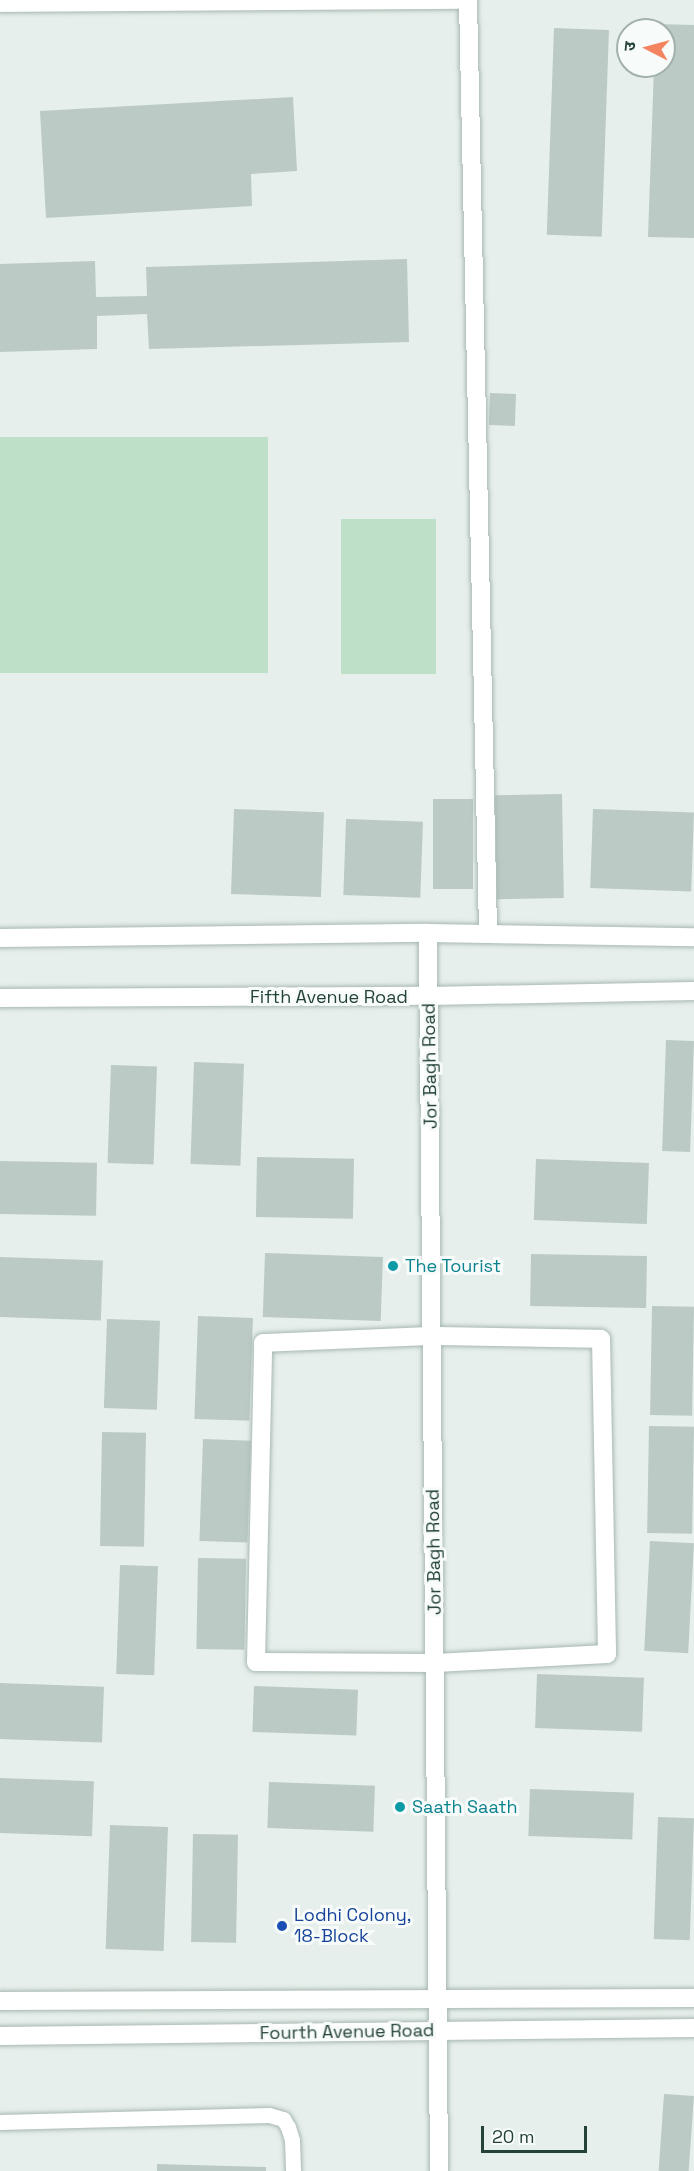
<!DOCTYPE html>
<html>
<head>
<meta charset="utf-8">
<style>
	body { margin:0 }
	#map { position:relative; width:694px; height:2171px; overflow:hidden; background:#e6efeb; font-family:"Space Grotesk","Noto Sans Devanagari",sans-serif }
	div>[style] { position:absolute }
	.green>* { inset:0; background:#bfe0c8; transform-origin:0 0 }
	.building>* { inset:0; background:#bbcac4; transform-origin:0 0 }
	.roads { filter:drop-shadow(0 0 2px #a8b8b2) drop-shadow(0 0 2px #a8b8b2) }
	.service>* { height:15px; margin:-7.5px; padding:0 7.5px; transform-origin:7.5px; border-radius:7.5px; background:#fff }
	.minor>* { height:18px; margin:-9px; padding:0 9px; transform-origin:9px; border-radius:9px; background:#fff }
	.tertiary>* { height:18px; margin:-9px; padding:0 9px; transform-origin:9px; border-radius:9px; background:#fff }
	.secondary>* { height:18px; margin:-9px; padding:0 9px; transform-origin:9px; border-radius:9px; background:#fff }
	.dots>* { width:16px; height:16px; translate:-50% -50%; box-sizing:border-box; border:3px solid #f7fbf9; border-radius:50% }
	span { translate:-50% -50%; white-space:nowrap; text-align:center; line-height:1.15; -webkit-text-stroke:6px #f7fbf9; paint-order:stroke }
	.street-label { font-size:18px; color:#24423a }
	.culture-label { font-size:18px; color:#0d838f }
	.left { translate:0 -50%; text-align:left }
	.transit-label { font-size:18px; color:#164399 }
	.north { position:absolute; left:616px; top:18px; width:60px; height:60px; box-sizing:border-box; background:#f7fbf9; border:2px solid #a3b1ad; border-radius:50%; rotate:276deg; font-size:16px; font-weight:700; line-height:24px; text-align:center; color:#24423a }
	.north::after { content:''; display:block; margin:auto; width:21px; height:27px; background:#f4845f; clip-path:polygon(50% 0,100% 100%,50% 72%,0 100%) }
	.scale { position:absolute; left:481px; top:2126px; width:106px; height:27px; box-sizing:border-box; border:3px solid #24423a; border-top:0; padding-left:8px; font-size:18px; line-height:21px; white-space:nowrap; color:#24423a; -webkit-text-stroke:4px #f7fbf9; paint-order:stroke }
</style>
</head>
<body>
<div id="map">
	<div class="green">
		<i style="left:268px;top:437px;width:236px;height:268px;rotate:90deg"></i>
		<i style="left:436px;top:519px;width:155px;height:95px;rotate:90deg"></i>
	</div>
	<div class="building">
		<i style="clip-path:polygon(655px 24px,694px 25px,694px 238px,648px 237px,654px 66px,664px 66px,664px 30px,655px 30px)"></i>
		<i style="left:554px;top:28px;width:55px;height:207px;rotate:2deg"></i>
		<i style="clip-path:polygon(293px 97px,297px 171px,251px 174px,252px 206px,46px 218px,40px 111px)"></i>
		<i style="clip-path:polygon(407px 259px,409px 342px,149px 349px,147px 314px,97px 316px,97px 349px,0 352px,0 264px,95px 261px,96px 297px,147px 296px,146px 267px)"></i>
		<i style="left:490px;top:393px;width:26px;height:32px;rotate:2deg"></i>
		<i style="left:562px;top:794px;width:104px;height:67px;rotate:89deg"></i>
		<i style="left:433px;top:799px;width:40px;height:90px"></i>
		<i style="left:234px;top:809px;width:90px;height:85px;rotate:2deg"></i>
		<i style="left:593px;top:809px;width:101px;height:79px;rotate:2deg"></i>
		<i style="left:346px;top:819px;width:77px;height:76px;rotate:2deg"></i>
		<i style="left:666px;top:1040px;width:28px;height:111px;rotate:2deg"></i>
		<i style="left:194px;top:1062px;width:50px;height:102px;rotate:2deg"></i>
		<i style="left:111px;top:1065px;width:46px;height:98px;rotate:2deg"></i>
		<i style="left:257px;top:1157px;width:97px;height:60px;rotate:1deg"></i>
		<i style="left:536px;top:1159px;width:113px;height:61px;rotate:2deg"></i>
		<i style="left:0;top:1161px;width:97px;height:53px;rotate:1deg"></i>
		<i style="left:265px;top:1253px;width:118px;height:64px;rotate:2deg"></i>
		<i style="left:531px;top:1254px;width:116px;height:52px;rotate:1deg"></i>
		<i style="left:0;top:1257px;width:103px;height:60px;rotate:2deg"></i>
		<i style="left:652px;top:1306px;width:42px;height:109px;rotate:1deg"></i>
		<i style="left:198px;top:1316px;width:55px;height:103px;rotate:2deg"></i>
		<i style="left:107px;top:1319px;width:53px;height:89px;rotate:2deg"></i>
		<i style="left:649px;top:1426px;width:45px;height:107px;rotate:1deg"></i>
		<i style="left:102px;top:1432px;width:44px;height:114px;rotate:1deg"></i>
		<i style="left:203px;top:1439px;width:48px;height:102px;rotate:2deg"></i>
		<i style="left:650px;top:1541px;width:44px;height:110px;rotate:3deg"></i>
		<i style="left:198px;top:1558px;width:48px;height:91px;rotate:1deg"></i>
		<i style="left:120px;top:1565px;width:38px;height:109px;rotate:2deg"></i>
		<i style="left:537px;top:1674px;width:107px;height:54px;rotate:2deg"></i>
		<i style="left:0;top:1683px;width:104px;height:56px;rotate:2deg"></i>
		<i style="left:254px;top:1686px;width:104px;height:46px;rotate:2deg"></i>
		<i style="left:0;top:1778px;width:94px;height:55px;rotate:2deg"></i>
		<i style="left:269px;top:1782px;width:106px;height:46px;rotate:2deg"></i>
		<i style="left:530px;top:1789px;width:104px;height:47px;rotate:2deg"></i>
		<i style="left:658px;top:1817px;width:36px;height:122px;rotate:2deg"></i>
		<i style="left:110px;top:1825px;width:58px;height:124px;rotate:2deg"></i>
		<i style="left:193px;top:1834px;width:45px;height:108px;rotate:1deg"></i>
		<i style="left:664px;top:2094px;width:30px;height:77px;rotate:4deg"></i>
		<i style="clip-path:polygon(157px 2164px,266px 2167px,266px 2171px,157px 2171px)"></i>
	</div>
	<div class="roads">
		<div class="service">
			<i style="left:0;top:2122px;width:269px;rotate:-1.5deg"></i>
			<i style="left:269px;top:2115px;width:15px;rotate:16deg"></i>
			<i style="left:283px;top:2119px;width:9px;rotate:58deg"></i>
			<i style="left:288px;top:2127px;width:14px;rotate:73deg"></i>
			<i style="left:292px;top:2140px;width:31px;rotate:88deg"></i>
		</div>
		<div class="minor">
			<i style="left:468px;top:0;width:933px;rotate:88.77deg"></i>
			<i style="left:0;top:3px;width:457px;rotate:-0.4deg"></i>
			<i style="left:432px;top:1336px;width:169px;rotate:1deg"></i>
			<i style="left:601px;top:1339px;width:315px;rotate:88.9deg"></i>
			<i style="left:607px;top:1654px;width:172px;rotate:177deg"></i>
			<i style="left:435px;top:1663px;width:179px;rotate:-179.7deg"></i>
			<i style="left:256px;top:1662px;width:319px;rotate:-88.7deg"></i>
			<i style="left:263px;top:1343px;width:169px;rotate:-2.4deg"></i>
		</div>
		<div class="tertiary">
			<i style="left:428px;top:933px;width:1238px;rotate:89.49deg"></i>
			<i style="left:0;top:938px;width:428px;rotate:-0.7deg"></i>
			<i style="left:428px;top:933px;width:266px;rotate:0.9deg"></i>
			<i style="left:0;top:998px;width:429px;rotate:-0.3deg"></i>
			<i style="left:429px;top:996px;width:265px;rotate:-1.1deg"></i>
		</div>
		<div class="secondary">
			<i style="left:0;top:2001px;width:694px;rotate:-0.25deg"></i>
			<i style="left:0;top:2036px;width:694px;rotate:-0.66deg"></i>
		</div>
	</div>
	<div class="dots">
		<i style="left:393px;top:1266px;background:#0f9aa8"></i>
		<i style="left:400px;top:1807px;background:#0f9aa8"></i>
		<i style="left:282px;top:1926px;background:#1a4fb4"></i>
	</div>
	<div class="street-label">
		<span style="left:329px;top:997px">Fifth Avenue Road</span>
		<span style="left:430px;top:1066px;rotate:-91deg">Jor Bagh Road</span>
		<span style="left:434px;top:1552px;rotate:-91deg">Jor Bagh Road</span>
		<span style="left:347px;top:2032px;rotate:-1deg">Fourth Avenue Road</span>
	</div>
	<div class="culture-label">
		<span class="left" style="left:405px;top:1266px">The Tourist</span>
		<span class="left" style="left:412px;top:1807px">Saath Saath</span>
	</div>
	<div class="transit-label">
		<span class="left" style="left:294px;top:1926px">Lodhi Colony,<br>18-Block</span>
	</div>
	<div class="north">उ</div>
	<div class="scale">20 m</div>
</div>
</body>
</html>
